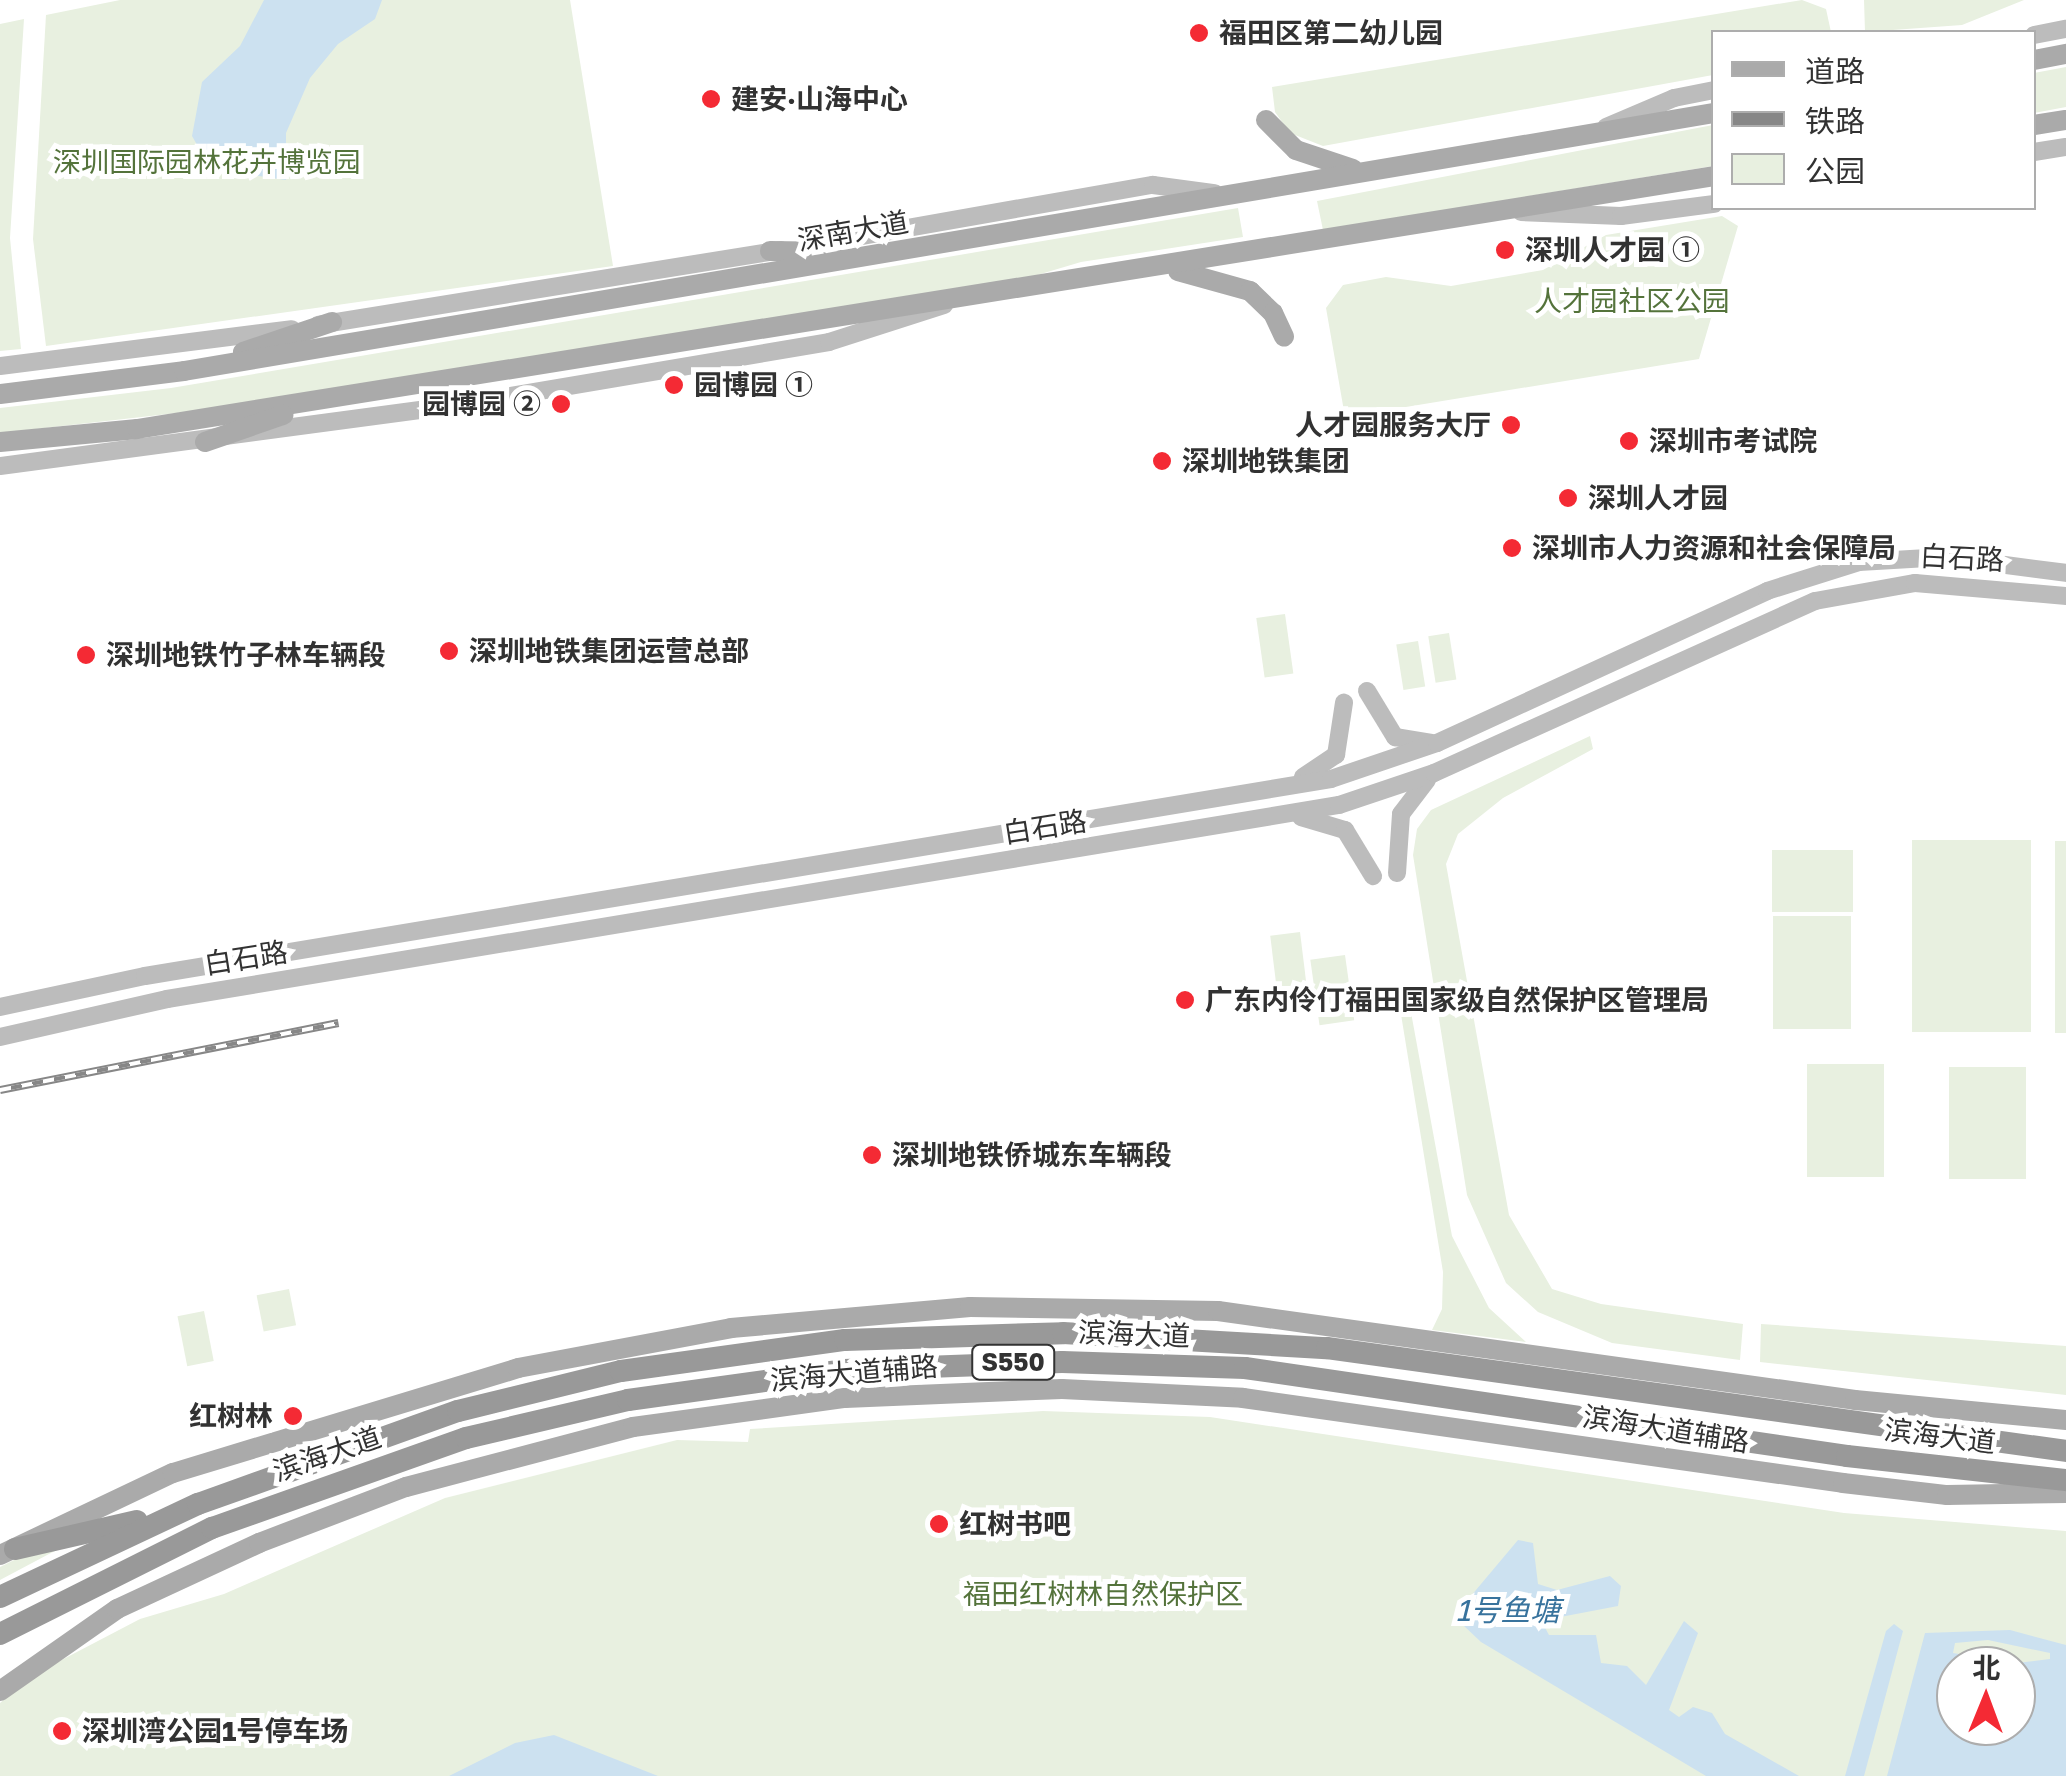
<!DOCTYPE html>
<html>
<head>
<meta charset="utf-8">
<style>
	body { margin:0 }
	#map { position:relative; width:2066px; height:1776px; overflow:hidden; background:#fff; font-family:"Golos Text","Noto Sans SC",sans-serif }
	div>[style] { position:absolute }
	.green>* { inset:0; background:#e8f0e0; transform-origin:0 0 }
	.water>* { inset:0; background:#cce1f0 }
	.secondary>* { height:18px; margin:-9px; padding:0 9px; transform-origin:9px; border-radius:9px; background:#bcbcbc }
	.primary>* { height:20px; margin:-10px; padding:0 10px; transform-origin:10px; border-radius:10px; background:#aaa }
	.highway>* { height:22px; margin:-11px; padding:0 11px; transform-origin:11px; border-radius:11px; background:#999 }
	.rail>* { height:8px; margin-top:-4px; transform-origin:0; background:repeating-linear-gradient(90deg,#fff 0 11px,#878787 0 22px); box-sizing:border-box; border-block:2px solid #878787 }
	.dots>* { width:28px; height:28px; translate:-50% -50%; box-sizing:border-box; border:5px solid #fff; border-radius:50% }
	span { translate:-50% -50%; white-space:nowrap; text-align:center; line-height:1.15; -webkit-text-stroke:10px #fff; paint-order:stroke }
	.shield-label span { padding:2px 8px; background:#fff; border:2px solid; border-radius:8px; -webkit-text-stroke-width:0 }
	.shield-label { font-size:25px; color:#323232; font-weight:700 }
	.poi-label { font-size:28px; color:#323232; font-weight:700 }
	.left { translate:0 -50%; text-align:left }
	.right { translate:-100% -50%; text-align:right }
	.park-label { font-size:28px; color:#54733b }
	.street-label { font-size:28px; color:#323232 }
	.water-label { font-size:30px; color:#38739d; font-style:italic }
	.legend { position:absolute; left:1711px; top:30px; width:325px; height:180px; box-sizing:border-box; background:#fff; border:2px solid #adadad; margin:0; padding:12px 18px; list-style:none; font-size:30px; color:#323232 }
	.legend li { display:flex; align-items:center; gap:20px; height:50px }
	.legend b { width:50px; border:2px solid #adadad }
	.north { position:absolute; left:1936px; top:1646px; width:100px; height:100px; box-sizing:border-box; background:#fff; border:2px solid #adadad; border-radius:50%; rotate:1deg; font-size:28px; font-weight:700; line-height:40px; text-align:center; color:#323232 }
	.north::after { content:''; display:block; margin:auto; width:35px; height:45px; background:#f42a34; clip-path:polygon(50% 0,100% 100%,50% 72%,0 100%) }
</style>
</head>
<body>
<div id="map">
	<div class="green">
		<i style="clip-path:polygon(120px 0,570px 0,613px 266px,46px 346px,33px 239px,46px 15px)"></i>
		<i style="clip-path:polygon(1802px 0,1826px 9px,1831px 32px,1714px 32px,1713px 75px,1323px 146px,1290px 133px,1275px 112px,1272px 87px)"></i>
		<i style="clip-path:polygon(1864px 0,2024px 0,1962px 25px,1865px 32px)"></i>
		<i style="clip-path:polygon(24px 19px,10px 238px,21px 349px,0 351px,0 24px)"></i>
		<i style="clip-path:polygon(2066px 67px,2066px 107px,2034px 113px,2034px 73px)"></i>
		<i style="clip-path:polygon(1713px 125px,1713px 166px,1323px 230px,1317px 201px)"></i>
		<i style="clip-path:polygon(1238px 208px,1243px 237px,1081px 262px,1034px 276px,248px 405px,0 433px,0 408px,171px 388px)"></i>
		<i style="clip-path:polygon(1722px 216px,1738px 226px,1699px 359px,1345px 417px,1326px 308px,1343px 285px,1386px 277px,1451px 286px,1543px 270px,1606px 235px)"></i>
		<i style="left:1285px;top:614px;width:60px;height:29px;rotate:82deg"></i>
		<i style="left:1449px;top:633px;width:47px;height:21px;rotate:81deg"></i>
		<i style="left:1418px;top:641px;width:46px;height:22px;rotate:81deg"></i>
		<i style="clip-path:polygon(1590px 736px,1593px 749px,1503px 798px,1458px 834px,1446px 864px,1509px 1215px,1552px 1289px,1601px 1304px,1743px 1324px,1740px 1360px,1612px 1343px,1538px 1312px,1506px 1283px,1467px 1195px,1413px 855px,1417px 829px,1431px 810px)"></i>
		<i style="left:1912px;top:840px;width:119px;height:192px"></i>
		<i style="left:2055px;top:841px;width:11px;height:192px"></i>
		<i style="left:1772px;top:850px;width:81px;height:62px"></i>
		<i style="left:1851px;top:916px;width:113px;height:78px;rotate:90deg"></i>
		<i style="left:1300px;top:932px;width:56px;height:30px;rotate:83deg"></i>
		<i style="left:1345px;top:955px;width:66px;height:35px;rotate:82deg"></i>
		<i style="clip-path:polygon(1398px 996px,1408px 996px,1452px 1236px,1489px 1308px,1526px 1342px,1432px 1330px,1442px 1309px,1443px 1272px)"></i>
		<i style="left:1807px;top:1064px;width:77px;height:113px"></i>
		<i style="left:1949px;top:1067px;width:77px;height:112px"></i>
		<i style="left:289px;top:1289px;width:37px;height:33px;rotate:79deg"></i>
		<i style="left:204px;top:1311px;width:51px;height:27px;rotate:79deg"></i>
		<i style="clip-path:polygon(1761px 1324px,2066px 1346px,2066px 1395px,1760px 1362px)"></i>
		<i style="clip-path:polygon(evenodd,1043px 1411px,1210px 1417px,1844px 1513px,2066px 1531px,2066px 1776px,0 1776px,0 1703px,31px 1676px,140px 1619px,224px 1594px,445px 1498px,677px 1440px,748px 1442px,750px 1429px,1043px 1411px,1956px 1666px,2016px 1666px,2016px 1726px,1956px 1726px,1956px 1666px)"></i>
		<i style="clip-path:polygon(96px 1531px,49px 1554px,0 1580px,0 1567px,42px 1546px)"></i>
	</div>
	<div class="water">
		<i style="clip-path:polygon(264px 0,382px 0,375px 19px,338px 44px,310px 78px,286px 133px,286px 180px,220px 170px,208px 164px,192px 136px,202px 82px,240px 46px)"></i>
		<i style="clip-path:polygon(1518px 1540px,1533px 1543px,1538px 1584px,1557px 1590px,1610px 1576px,1621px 1586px,1618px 1606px,1550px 1619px,1543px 1624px,1549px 1635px,1596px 1635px,1601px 1663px,1627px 1666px,1646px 1685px,1684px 1621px,1698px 1633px,1669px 1710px,1679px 1717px,1693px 1707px,1712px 1713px,1725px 1734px,1799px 1776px,1706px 1776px,1481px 1642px,1463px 1625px,1460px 1609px)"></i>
		<i style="clip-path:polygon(1894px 1624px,1903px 1631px,1864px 1776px,1845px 1776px,1886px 1631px)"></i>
		<i style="clip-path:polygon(evenodd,2010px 1630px,2066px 1645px,2066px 1776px,1887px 1776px,1925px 1633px,2010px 1630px,1988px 1640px,2050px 1653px,2050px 1659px,2017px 1663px,1953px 1653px,1955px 1643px,1988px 1640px,2010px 1630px,2016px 1666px,2016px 1726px,1956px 1726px,1956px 1666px,2016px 1666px)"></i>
		<i style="clip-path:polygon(554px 1735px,658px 1776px,449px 1776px,515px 1743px)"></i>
	</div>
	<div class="secondary">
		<i style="left:2034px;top:35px;width:33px;rotate:-11deg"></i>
		<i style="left:1606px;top:127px;width:74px;rotate:-23.1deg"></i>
		<i style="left:1674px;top:98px;width:41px;rotate:-11.3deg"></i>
		<i style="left:2034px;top:152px;width:32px;rotate:-9deg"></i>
		<i style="left:1521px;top:212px;width:100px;rotate:2.3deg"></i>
		<i style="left:1621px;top:216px;width:94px;rotate:-7.4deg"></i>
		<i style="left:811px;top:245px;width:347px;rotate:-10deg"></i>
		<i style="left:1153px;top:185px;width:62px;rotate:7.5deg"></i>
		<i style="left:318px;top:325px;width:469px;rotate:-9.2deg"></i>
		<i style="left:0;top:366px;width:294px;rotate:-7.2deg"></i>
		<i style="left:0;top:466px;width:467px;rotate:-7.6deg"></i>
		<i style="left:463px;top:404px;width:371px;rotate:-9.6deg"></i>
		<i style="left:829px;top:342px;width:121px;rotate:-17.8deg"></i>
		<i style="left:1367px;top:691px;width:54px;rotate:58.7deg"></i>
		<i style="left:1395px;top:737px;width:37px;rotate:9deg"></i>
		<i style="left:1303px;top:777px;width:40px;rotate:-34deg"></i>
		<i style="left:1336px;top:755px;width:53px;rotate:-81.3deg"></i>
		<i style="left:1301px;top:817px;width:46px;rotate:16.5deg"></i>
		<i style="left:1345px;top:830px;width:54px;rotate:58.7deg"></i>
		<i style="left:1397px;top:873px;width:59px;rotate:-86.1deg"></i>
		<i style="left:1401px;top:814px;width:43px;rotate:-52.6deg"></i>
		<i style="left:0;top:1007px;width:148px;rotate:-12.1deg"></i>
		<i style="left:145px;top:976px;width:1202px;rotate:-9.43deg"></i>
		<i style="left:1331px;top:779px;width:112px;rotate:-18.8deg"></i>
		<i style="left:1437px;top:743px;width:363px;rotate:-24.7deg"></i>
		<i style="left:1767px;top:591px;width:96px;rotate:-17.5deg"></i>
		<i style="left:1859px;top:562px;width:86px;rotate:-3.3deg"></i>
		<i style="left:1945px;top:557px;width:122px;rotate:7.5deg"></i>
		<i style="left:0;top:1037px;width:171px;rotate:-12.8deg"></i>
		<i style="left:167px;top:999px;width:1188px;rotate:-9.4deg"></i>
		<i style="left:1339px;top:805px;width:100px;rotate:-18.6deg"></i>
		<i style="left:1434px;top:773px;width:418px;rotate:-24.3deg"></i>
		<i style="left:1815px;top:601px;width:102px;rotate:-10.2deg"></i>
		<i style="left:1915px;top:583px;width:152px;rotate:4.9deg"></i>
	</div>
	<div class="primary">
		<i style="left:2034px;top:60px;width:33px;rotate:-11deg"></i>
		<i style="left:1266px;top:120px;width:42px;rotate:45deg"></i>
		<i style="left:1296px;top:150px;width:60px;rotate:18.4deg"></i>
		<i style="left:2034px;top:125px;width:32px;rotate:-9deg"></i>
		<i style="left:770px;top:251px;width:72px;rotate:0.8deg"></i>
		<i style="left:1178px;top:271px;width:75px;rotate:15.5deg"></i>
		<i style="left:1250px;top:291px;width:32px;rotate:44deg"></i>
		<i style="left:1273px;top:313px;width:26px;rotate:65deg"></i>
		<i style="left:243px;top:352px;width:94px;rotate:-18.6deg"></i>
		<i style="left:0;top:394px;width:185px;rotate:-7.1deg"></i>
		<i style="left:184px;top:371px;width:1552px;rotate:-9.57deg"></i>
		<i style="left:0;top:442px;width:138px;rotate:-5.4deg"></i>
		<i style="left:137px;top:429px;width:1597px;rotate:-9.11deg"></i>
		<i style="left:205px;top:442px;width:83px;rotate:-19.1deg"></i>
		<i style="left:0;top:1555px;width:191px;rotate:-25.4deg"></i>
		<i style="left:173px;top:1473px;width:361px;rotate:-16.9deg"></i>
		<i style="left:518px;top:1368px;width:217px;rotate:-10.6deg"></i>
		<i style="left:731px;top:1328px;width:240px;rotate:-5deg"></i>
		<i style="left:970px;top:1307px;width:248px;rotate:0.9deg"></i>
		<i style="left:1218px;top:1311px;width:643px;rotate:7.95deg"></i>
		<i style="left:1855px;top:1400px;width:212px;rotate:5.4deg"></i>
		<i style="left:0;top:1691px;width:143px;rotate:-35deg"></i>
		<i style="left:117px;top:1609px;width:157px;rotate:-24.9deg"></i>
		<i style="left:259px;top:1543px;width:157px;rotate:-20.9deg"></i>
		<i style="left:406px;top:1487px;width:235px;rotate:-14.8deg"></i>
		<i style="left:633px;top:1427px;width:214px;rotate:-7.8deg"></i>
		<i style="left:845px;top:1398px;width:217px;rotate:-2.4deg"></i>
		<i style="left:1062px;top:1389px;width:181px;rotate:2.8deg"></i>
		<i style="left:1243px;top:1398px;width:606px;rotate:8.06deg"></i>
		<i style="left:1843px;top:1483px;width:105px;rotate:6.6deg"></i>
		<i style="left:1947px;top:1495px;width:119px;rotate:-1deg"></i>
	</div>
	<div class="highway">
		<i style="left:15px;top:1549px;width:125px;rotate:-12.9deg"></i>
		<i style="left:0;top:1597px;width:219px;rotate:-25.2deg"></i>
		<i style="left:198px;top:1504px;width:276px;rotate:-19.7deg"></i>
		<i style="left:458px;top:1411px;width:168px;rotate:-13.8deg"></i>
		<i style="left:621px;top:1371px;width:226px;rotate:-7.9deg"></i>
		<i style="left:845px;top:1340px;width:218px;rotate:-1.8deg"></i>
		<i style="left:1063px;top:1333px;width:264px;rotate:3.3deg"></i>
		<i style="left:1327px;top:1348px;width:746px;rotate:7.93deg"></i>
		<i style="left:0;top:1634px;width:237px;rotate:-26.6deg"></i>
		<i style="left:212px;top:1528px;width:269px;rotate:-19.5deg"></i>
		<i style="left:466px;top:1438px;width:166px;rotate:-13.2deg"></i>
		<i style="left:628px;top:1400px;width:218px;rotate:-7.9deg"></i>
		<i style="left:844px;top:1370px;width:218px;rotate:-2.1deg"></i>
		<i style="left:1062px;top:1362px;width:183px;rotate:1.9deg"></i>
		<i style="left:1245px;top:1368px;width:608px;rotate:8.32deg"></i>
		<i style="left:1847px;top:1456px;width:220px;rotate:6.3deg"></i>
	</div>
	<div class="rail">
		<i style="left:0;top:1090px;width:345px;rotate:-11.2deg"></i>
	</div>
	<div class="dots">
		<i style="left:1199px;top:33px;background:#f42a34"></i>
		<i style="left:711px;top:99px;background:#f42a34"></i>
		<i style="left:1505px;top:250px;background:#f42a34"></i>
		<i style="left:674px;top:385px;background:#f42a34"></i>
		<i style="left:561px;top:404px;background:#f42a34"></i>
		<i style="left:1511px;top:425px;background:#f42a34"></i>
		<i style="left:1629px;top:441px;background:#f42a34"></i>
		<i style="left:1162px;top:461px;background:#f42a34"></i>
		<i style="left:1568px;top:498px;background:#f42a34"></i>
		<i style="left:1512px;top:548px;background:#f42a34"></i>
		<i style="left:449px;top:651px;background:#f42a34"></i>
		<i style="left:86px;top:655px;background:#f42a34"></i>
		<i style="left:1185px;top:1000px;background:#f42a34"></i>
		<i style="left:872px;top:1155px;background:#f42a34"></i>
		<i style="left:293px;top:1416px;background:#f42a34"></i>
		<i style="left:939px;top:1524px;background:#f42a34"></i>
		<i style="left:62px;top:1731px;background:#f42a34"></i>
	</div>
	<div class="shield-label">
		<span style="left:1013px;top:1362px">S550</span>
	</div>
	<div class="poi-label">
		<span class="left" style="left:1219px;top:33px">福田区第二幼儿园</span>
		<span class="left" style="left:731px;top:99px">建安·山海中心</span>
		<span class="left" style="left:1525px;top:250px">深圳人才园 ①</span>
		<span class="left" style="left:694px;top:385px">园博园 ①</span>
		<span class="right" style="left:541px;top:404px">园博园 ②</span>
		<span class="right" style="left:1491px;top:425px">人才园服务大厅</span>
		<span class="left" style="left:1649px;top:441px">深圳市考试院</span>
		<span class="left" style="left:1182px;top:461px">深圳地铁集团</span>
		<span class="left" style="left:1588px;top:498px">深圳人才园</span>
		<span class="left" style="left:1532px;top:548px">深圳市人力资源和社会保障局</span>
		<span class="left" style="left:469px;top:651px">深圳地铁集团运营总部</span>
		<span class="left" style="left:106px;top:655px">深圳地铁竹子林车辆段</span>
		<span class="left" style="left:1205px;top:1000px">广东内伶仃福田国家级自然保护区管理局</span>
		<span class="left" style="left:892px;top:1155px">深圳地铁侨城东车辆段</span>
		<span class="right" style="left:273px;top:1416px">红树林</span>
		<span class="left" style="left:959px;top:1524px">红树书吧</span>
		<span class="left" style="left:82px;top:1731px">深圳湾公园1号停车场</span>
	</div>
	<div class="park-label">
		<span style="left:207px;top:162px">深圳国际园林花卉博览园</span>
		<span style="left:1632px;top:301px">人才园社区公园</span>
		<span style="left:1103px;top:1594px">福田红树林自然保护区</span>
	</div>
	<div class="street-label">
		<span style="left:853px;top:231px;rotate:-10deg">深南大道</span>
		<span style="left:1962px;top:558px;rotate:3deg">白石路</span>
		<span style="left:1045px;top:827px;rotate:-9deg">白石路</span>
		<span style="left:246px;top:958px;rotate:-9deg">白石路</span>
		<span style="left:1134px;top:1334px;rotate:2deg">滨海大道</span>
		<span style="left:854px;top:1373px;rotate:-5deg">滨海大道辅路</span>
		<span style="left:1666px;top:1429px;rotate:9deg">滨海大道辅路</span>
		<span style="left:1940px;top:1436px;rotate:7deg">滨海大道</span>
		<span style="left:327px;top:1454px;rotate:-19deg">滨海大道</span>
	</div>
	<div class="water-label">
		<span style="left:1508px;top:1610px">1号鱼塘</span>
	</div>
	<ul class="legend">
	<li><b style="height:12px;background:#aaa"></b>道路</li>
	<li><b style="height:12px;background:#878787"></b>铁路</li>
	<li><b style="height:28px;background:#e8f0e0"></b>公园</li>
	</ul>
	<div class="north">北</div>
</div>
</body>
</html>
